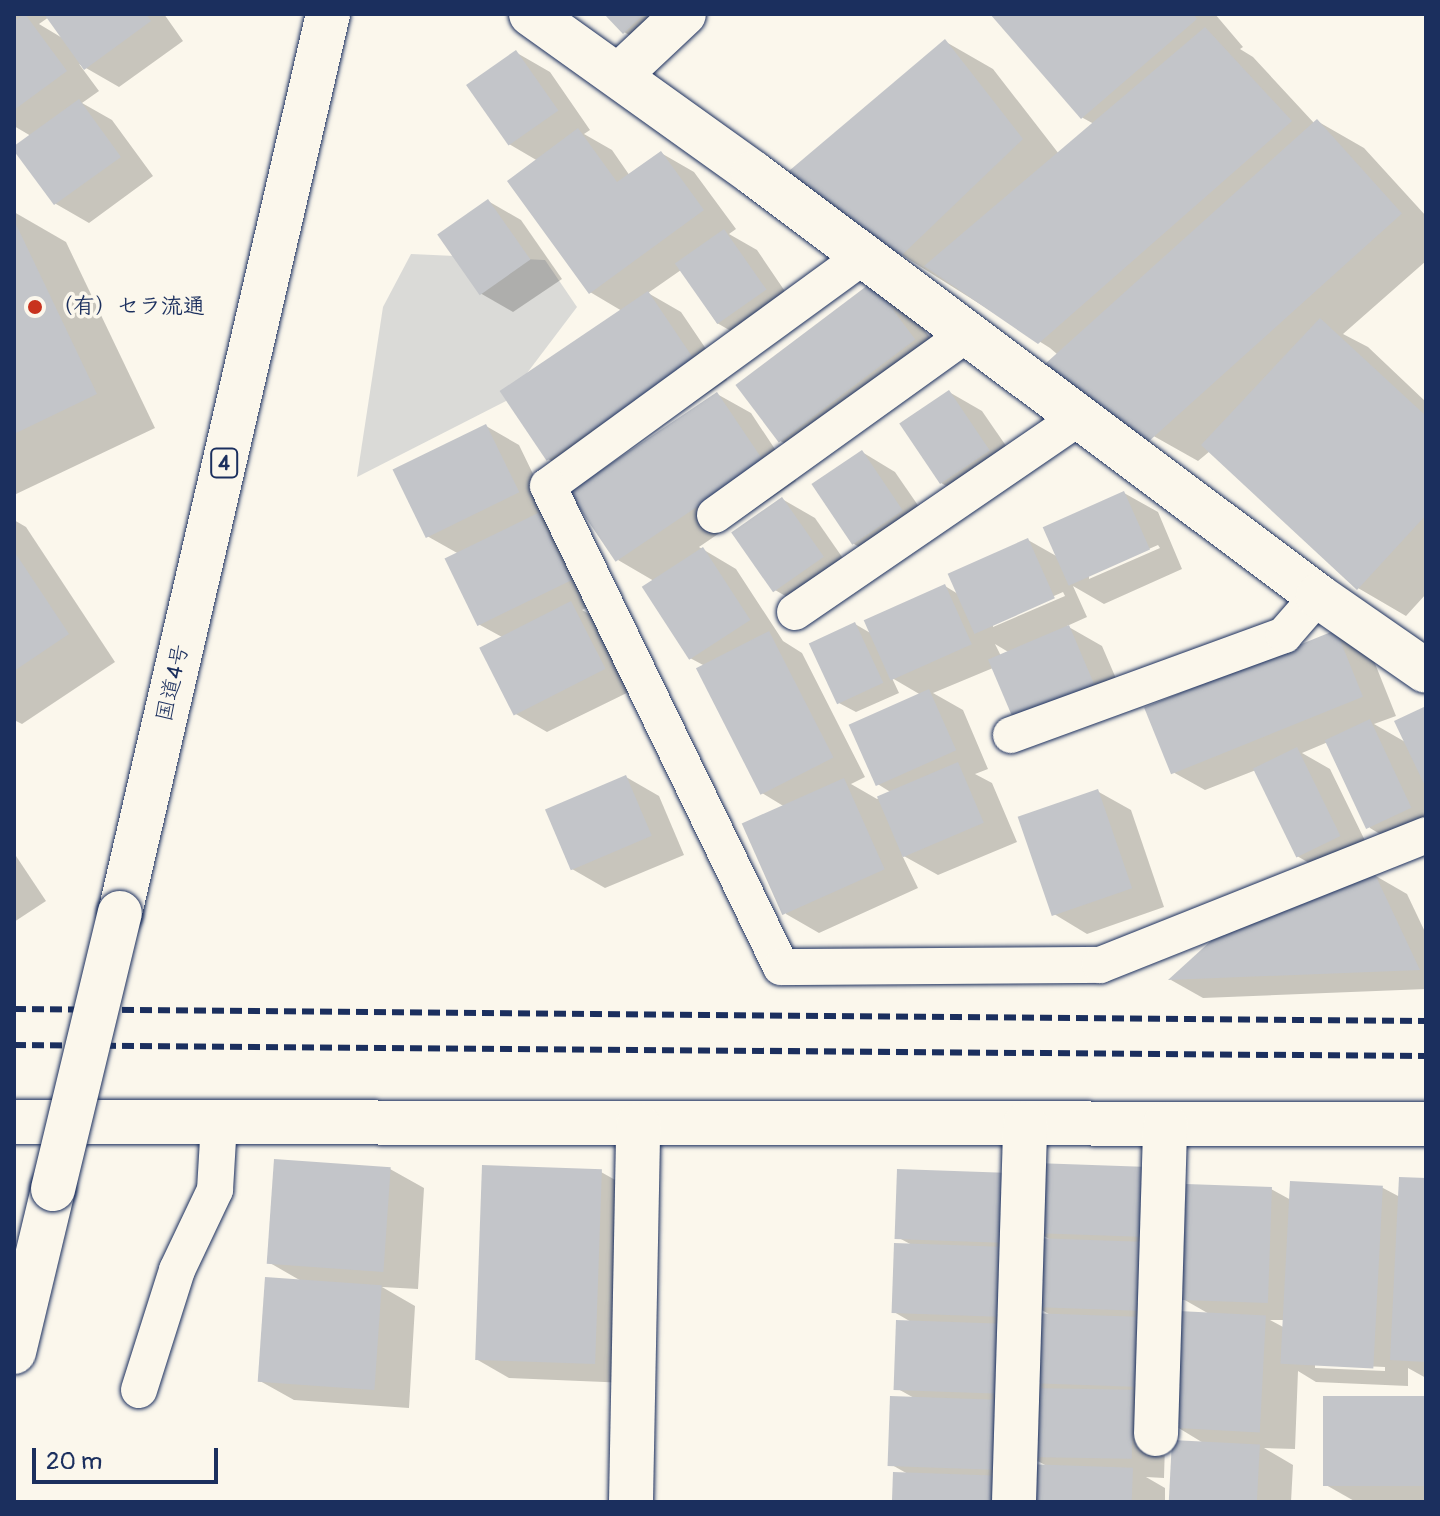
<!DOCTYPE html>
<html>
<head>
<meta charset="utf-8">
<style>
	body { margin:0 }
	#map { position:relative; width:1440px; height:1516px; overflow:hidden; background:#fbf7ec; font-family:Pangolin,"Klee One",sans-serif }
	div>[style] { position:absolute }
	.green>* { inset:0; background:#dadad7 }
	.shadow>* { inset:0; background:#0003 }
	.building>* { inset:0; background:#c3c5c9; transform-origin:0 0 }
	.roads { filter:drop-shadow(0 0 2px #1b2f5e) drop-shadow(0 0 2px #1b2f5e) }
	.lane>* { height:36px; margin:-18px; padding:0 18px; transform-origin:18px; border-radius:18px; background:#fbf7ec }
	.street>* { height:44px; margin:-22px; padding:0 22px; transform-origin:22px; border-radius:22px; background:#fbf7ec }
	.highway>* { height:44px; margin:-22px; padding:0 22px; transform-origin:22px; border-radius:22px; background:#fbf7ec }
	.rail>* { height:6px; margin-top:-3px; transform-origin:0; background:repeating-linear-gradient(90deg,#1b2f5e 0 12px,transparent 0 18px) }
	.bridges { filter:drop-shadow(0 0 2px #1b2f5e) drop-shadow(0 0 2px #1b2f5e) }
	.highway-bridge>* { height:44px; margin:-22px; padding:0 22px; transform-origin:22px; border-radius:22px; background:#fbf7ec }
	.dots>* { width:22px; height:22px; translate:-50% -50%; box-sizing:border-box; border:4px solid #fbf7ec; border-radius:50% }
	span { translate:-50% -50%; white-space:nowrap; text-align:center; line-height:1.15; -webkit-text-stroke:7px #fbf7ec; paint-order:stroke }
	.shield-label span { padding:2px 6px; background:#fbf7ec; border:2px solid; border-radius:6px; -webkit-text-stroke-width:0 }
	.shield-label { font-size:20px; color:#1b2f5e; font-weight:700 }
	.poi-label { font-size:22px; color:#1b2f5e; font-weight:700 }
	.left { translate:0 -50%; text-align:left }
	.street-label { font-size:22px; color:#1b2f5e }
	.frame { position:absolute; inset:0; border:16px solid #1b2f5e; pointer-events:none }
	.scale { position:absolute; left:32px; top:1448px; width:186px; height:36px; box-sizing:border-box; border:4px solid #1b2f5e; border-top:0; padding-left:10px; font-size:24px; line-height:28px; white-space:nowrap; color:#1b2f5e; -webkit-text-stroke:6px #fbf7ec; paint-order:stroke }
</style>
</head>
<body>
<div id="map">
	<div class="green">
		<i style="clip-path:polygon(411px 254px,545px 260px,577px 307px,506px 401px,357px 477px,383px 307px)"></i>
	</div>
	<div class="shadow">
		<i style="clip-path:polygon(evenodd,14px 14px,164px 14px,183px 41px,119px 87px,79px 64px,99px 91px,82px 103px,112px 120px,153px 176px,89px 223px,56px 204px,14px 148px,31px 136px,14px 126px,14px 14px,49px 17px,64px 39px,39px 24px,49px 17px)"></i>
		<i style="clip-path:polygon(607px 14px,696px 14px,657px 51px,624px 32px)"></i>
		<i style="clip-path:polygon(992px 14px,1215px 14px,1243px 47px,1240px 49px,1253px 57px,1314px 123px,1317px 121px,1364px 148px,1426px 216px,1426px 261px,1343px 334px,1368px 347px,1426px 402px,1426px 594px,1406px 616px,1358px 588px,1210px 451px,1198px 461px,1150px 434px,1050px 348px,902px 255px,946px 42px,993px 69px,1059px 154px,1094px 124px,1083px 118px)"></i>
		<i style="clip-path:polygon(517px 53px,550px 72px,590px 130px,584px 134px,612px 150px,630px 176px,661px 153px,694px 172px,736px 229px,729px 234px,757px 250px,797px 309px,750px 342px,717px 323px,681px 270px,648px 293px,681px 312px,727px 380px,582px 478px,548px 459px,622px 311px,590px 292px,538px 161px,509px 144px)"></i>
		<i style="clip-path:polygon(488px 201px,521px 220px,562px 279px,513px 312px,480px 293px)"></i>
		<i style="clip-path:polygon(14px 212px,66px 242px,155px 428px,14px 495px)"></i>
		<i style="clip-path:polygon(872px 284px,905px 303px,946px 360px,811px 459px,777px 439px)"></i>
		<i style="clip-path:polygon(949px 392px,982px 411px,1022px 469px,975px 502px,941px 483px)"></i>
		<i style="clip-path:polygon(evenodd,717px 394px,751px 413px,796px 481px,699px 547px,736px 569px,783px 641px,802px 653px,865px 777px,851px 784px,877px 799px,892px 793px,876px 783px,921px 695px,892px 678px,899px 693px,856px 712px,839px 703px,855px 624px,872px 634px,945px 586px,958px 594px,1028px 540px,1058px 557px,1124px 493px,1158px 512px,1182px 569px,1104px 604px,1073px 586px,1087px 617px,1067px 626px,1102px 646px,1127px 704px,993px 668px,933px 693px,963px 710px,988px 769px,975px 774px,992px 783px,1017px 842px,938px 875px,902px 855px,918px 888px,819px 933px,786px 914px,785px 807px,762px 793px,705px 666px,690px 658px,654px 581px,618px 560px,717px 394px,1158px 545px,1160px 548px,1089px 579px,1089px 575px,1158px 545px,717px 394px,1063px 592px,1065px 596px,993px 627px,993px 623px,1063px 592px,717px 394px,995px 644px,1010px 653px,1001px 656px,995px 644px)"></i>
		<i style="clip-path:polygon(486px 426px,519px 445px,551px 511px,540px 516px,571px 534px,604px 600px,582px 610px,605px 623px,637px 688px,547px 732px,514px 713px,502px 637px,480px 625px,459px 554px,427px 536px)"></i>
		<i style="clip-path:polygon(862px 452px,895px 472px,935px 530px,888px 563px,854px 544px)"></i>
		<i style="clip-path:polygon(782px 499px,815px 518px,856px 577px,808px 609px,775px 590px)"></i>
		<i style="clip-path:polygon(14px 520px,26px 527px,115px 662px,22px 724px,14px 720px)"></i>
		<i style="clip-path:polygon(1336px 632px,1370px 651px,1396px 716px,1374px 724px,1407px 743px,1426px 709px,1426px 836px,1403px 848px,1370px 828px,1328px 742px,1302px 753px,1330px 769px,1372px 855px,1330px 875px,1297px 856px,1256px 770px,1205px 790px,1171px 771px)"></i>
		<i style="clip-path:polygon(626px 777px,659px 796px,684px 855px,605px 888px,572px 869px)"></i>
		<i style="clip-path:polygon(1097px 791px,1131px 810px,1164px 907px,1087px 934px,1054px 914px)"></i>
		<i style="clip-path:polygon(14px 853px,46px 901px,14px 922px)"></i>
		<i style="clip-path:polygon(1374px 875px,1407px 894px,1426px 934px,1426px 989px,1203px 998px,1171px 980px,1214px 940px)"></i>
		<i style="clip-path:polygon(evenodd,1142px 1168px,1166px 1411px,1164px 1478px,1146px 1477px,1165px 1488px,1165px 1502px,895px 1502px,908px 1474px,892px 1465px,916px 1399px,898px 1389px,913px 1323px,894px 1312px,912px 1245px,899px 1238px,1004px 1175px,1142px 1168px,1036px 1232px,1051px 1240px,1035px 1240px,1036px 1232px,1142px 1168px,1035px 1306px,1052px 1316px,1031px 1315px,1035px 1306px,1142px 1168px,1028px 1456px,1047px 1466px,1028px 1466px,1028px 1456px)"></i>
		<i style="clip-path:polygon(390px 1169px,424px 1188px,418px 1289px,382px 1287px,415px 1306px,409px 1408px,294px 1400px,260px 1381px,303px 1282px,270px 1263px)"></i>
		<i style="clip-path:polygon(601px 1172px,635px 1191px,628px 1383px,509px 1378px,476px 1359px)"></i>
		<i style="clip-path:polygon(evenodd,1426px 1180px,1426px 1378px,1408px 1368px,1408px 1386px,1316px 1382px,1298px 1371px,1295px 1449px,1264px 1448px,1293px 1465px,1291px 1502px,1172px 1502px,1205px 1444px,1177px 1427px,1211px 1315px,1183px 1299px,1271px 1189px,1291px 1200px,1383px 1188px,1400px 1197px,1426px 1180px,1270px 1320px,1285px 1320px,1285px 1328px,1270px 1320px,1426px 1180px,1315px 1364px,1385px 1367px,1385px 1371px,1315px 1368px,1315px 1364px)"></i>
		<i style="clip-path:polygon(1426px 1398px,1426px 1502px,1356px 1502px,1326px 1485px)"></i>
	</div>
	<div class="building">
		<i style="clip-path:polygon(25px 14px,67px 71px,14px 110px,14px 21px)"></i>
		<i style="clip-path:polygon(44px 14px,146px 14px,151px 21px,84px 70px)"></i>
		<i style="clip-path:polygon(604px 14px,644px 14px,623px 34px)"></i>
		<i style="clip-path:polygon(990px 14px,1193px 14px,1197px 19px,1081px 119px)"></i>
		<i style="clip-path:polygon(1205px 27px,1292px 121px,1038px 344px,924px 266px)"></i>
		<i style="clip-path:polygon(945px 39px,1023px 139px,901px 256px,783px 176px)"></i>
		<i style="left:516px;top:50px;width:74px;height:61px;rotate:55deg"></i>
		<i style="clip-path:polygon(79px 99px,121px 157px,54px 205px,14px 151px,14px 146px)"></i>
		<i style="left:1317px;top:119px;width:127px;height:369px;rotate:48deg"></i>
		<i style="clip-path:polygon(578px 128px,617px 182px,661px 151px,704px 210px,589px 294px,507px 181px)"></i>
		<i style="left:488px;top:199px;width:74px;height:62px;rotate:55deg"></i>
		<i style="clip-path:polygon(14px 220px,97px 394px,14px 434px)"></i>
		<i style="left:724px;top:229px;width:74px;height:60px;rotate:55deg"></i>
		<i style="left:872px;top:282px;width:72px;height:171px;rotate:53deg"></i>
		<i style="left:648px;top:291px;width:84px;height:179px;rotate:56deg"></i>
		<i style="clip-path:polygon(1320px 318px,1426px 416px,1426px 515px,1357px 590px,1201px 445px)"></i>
		<i style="left:949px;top:390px;width:73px;height:60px;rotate:56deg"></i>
		<i style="left:717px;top:392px;width:84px;height:179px;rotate:56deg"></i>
		<i style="left:486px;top:424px;width:76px;height:104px;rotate:64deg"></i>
		<i style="left:862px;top:450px;width:73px;height:61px;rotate:56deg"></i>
		<i style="left:1124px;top:491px;width:64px;height:89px;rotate:66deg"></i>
		<i style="left:782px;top:497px;width:73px;height:62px;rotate:55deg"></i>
		<i style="left:538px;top:513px;width:75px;height:104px;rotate:64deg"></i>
		<i style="left:1028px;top:538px;width:66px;height:88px;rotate:66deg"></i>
		<i style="left:703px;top:547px;width:87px;height:73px;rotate:57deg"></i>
		<i style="clip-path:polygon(14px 551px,69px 634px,14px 671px)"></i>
		<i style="left:945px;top:584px;width:66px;height:89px;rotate:66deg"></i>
		<i style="left:571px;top:601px;width:76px;height:103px;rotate:63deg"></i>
		<i style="left:855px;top:622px;width:67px;height:51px;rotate:65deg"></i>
		<i style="left:1069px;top:625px;width:65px;height:88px;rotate:67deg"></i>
		<i style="left:1336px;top:630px;width:72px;height:207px;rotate:68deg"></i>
		<i style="left:769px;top:631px;width:142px;height:82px;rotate:63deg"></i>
		<i style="left:929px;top:689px;width:67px;height:88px;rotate:66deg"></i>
		<i style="clip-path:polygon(1426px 706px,1426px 788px,1394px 721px)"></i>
		<i style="left:1370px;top:719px;width:98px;height:50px;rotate:65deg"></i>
		<i style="left:1297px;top:747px;width:99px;height:49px;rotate:64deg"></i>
		<i style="left:958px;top:762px;width:66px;height:88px;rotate:67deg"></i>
		<i style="left:626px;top:775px;width:66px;height:88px;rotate:67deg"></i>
		<i style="left:844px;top:778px;width:100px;height:112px;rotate:66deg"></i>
		<i style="left:1098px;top:789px;width:105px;height:85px;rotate:71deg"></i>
		<i style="clip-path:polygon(1374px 872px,1420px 970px,1168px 980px,1213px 939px)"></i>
		<i style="left:274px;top:1159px;width:117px;height:105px;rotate:4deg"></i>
		<i style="left:1035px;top:1163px;width:107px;height:70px;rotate:2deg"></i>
		<i style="left:482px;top:1165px;width:120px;height:195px;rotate:2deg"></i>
		<i style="left:897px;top:1169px;width:107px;height:70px;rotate:2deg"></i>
		<i style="clip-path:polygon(1399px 1177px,1426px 1178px,1426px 1362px,1390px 1360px)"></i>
		<i style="left:1290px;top:1181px;width:93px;height:183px;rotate:3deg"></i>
		<i style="left:1186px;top:1184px;width:86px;height:116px;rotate:2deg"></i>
		<i style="left:1034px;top:1238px;width:107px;height:69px;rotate:2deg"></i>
		<i style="left:894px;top:1243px;width:106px;height:70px;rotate:2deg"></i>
		<i style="left:265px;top:1277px;width:117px;height:105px;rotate:4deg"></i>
		<i style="left:1179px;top:1311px;width:87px;height:117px;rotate:3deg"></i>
		<i style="left:1029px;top:1313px;width:108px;height:70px;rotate:2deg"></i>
		<i style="left:896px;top:1320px;width:107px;height:70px;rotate:2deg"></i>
		<i style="left:1027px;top:1388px;width:106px;height:69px;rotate:1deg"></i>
		<i style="left:890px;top:1396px;width:107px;height:70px;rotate:2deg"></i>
		<i style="left:1323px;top:1396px;width:103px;height:90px"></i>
		<i style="left:1172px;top:1440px;width:88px;height:62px;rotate:3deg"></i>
		<i style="left:1025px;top:1464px;width:108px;height:38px;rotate:2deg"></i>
		<i style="left:893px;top:1472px;width:107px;height:30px;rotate:2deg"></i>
	</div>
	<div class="roads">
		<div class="lane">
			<i style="left:865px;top:255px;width:392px;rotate:143.9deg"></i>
			<i style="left:548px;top:486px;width:534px;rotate:64.15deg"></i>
			<i style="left:781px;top:967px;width:319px;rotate:-0.4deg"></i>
			<i style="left:1100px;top:965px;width:351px;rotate:-21.7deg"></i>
			<i style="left:715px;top:515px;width:312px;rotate:-35.7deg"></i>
			<i style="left:795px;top:612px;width:345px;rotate:-34.4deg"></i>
			<i style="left:1011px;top:735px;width:291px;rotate:-20.1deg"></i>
			<i style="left:1284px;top:635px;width:52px;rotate:-48.9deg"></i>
			<i style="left:139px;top:1390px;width:126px;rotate:-72.4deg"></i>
			<i style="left:177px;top:1270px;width:89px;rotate:-64.6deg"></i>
			<i style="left:215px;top:1190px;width:67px;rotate:-86.6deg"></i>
		</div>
		<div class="street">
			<i style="left:531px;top:14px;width:273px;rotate:35.6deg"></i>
			<i style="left:753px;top:173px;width:706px;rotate:36.82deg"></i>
			<i style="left:1318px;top:596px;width:131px;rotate:34.8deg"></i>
			<i style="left:619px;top:75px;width:89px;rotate:-43.2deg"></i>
			<i style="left:14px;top:1122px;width:1412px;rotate:0.08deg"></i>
			<i style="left:1156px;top:1434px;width:310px;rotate:-88.3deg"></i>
			<i style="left:631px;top:1502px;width:377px;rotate:-88.9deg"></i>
			<i style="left:1014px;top:1502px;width:378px;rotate:-88.3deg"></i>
		</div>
		<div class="highway">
			<i style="left:120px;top:913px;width:923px;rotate:-76.97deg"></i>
			<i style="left:14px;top:1352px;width:168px;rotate:-76.5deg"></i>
		</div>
	</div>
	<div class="rail">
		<i style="left:14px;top:1009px;width:1412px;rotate:0.49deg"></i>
		<i style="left:14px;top:1045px;width:1412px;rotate:0.45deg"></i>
	</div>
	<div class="bridges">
		<div class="highway-bridge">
			<i style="left:53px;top:1189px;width:284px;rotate:-76.4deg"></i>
		</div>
	</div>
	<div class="dots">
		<i style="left:35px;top:307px;background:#c8321e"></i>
	</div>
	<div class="shield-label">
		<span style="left:224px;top:463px">4</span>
	</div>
	<div class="poi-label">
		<span class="left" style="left:51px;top:307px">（有）セラ流通</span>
	</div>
	<div class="street-label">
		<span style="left:173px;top:683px;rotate:-77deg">国道4号</span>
	</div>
	<div class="frame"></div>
	<div class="scale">20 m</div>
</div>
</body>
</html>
